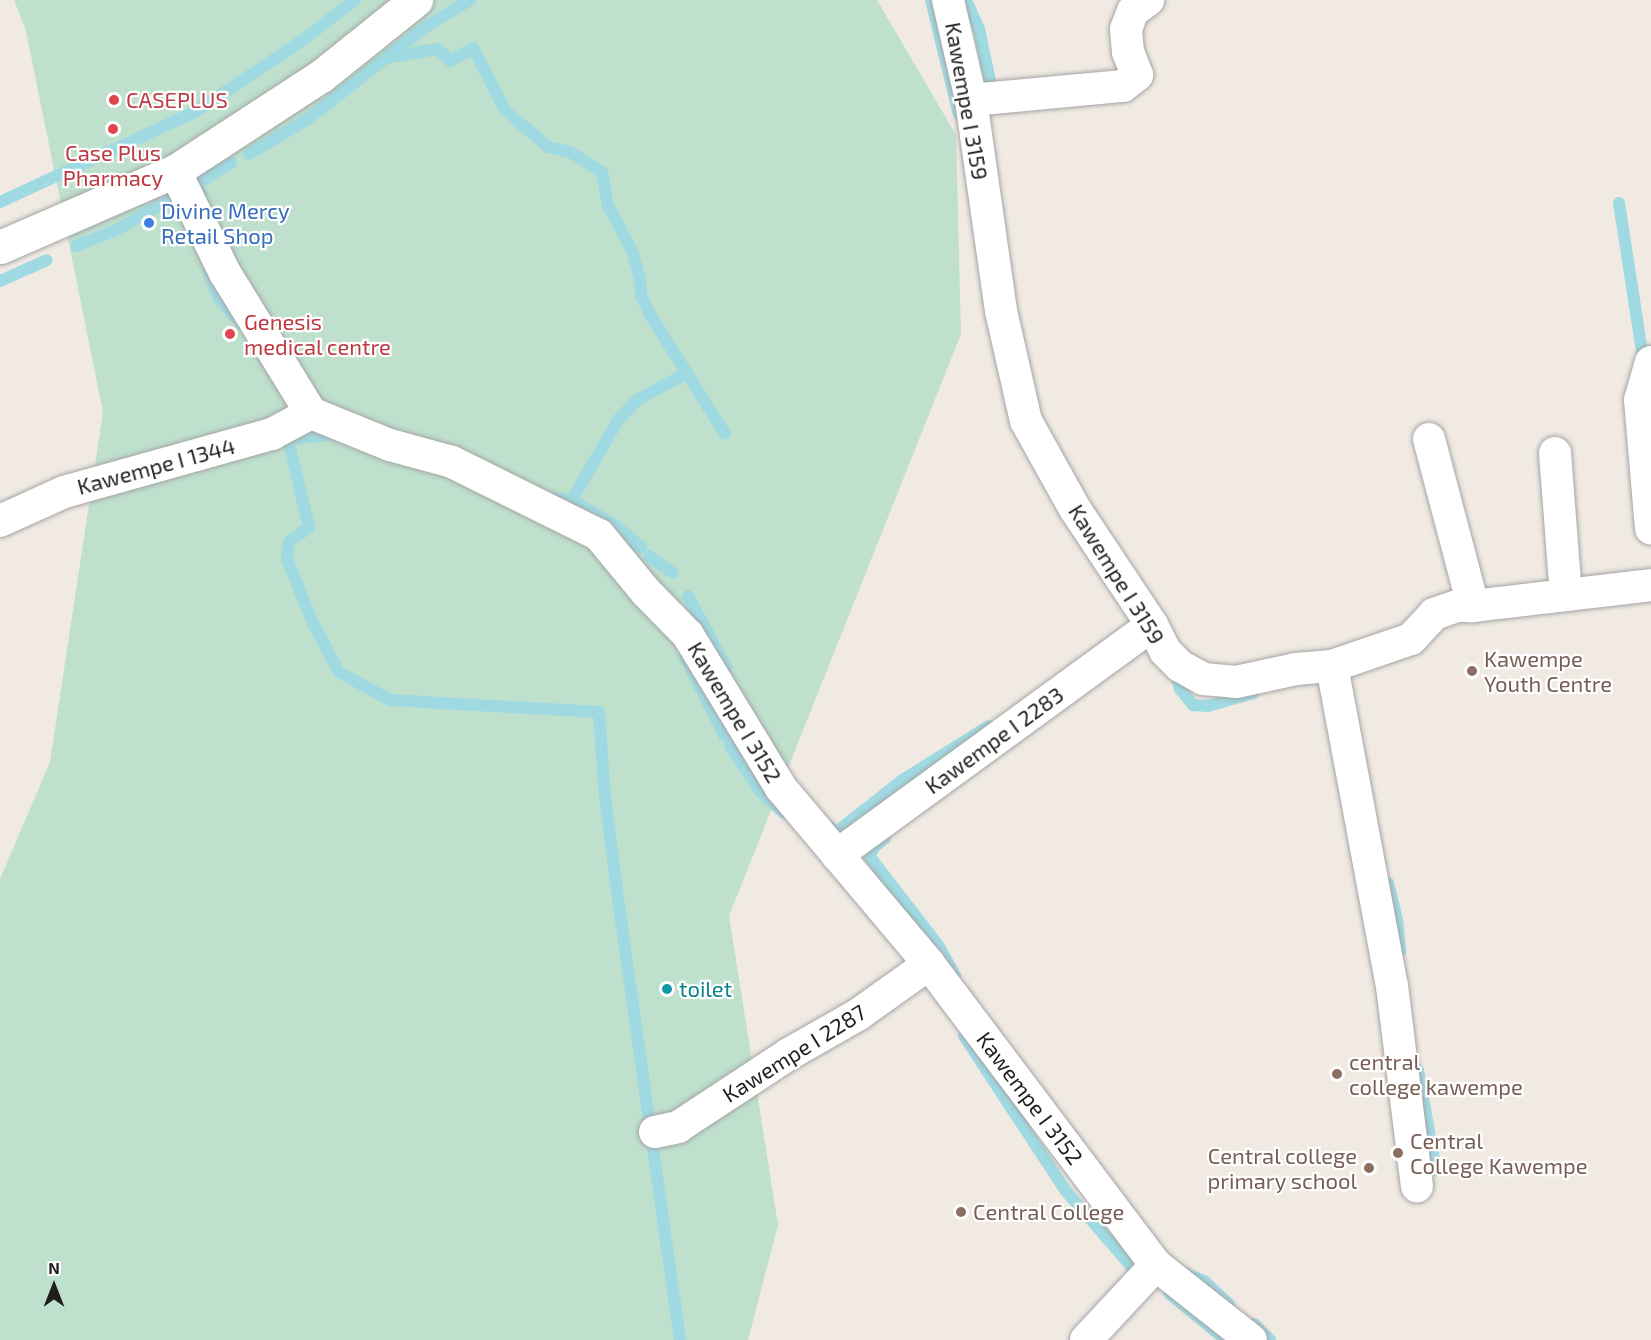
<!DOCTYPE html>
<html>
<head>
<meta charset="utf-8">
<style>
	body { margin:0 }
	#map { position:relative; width:1651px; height:1340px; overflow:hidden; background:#f0eae3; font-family:"Exo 2",sans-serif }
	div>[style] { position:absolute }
	.wetland>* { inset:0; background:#bee0cd }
	.stream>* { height:12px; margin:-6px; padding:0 6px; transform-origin:6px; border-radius:6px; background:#9fdae2 }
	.roads { filter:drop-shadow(0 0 2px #a5a5a5) drop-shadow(0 0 2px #a5a5a5) }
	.minor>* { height:32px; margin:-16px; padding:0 16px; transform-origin:16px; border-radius:16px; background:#fff }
	.tertiary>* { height:33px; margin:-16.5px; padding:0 16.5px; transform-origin:16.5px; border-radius:16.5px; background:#fff }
	.dots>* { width:16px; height:16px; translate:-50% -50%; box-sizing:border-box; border:3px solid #fff; border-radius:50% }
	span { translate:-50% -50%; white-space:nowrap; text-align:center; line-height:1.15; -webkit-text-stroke:4.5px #fff; paint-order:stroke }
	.health-label { font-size:22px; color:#be3a42 }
	.left { translate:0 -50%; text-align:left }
	.street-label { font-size:22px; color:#1e1e1e }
	.shop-label { font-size:22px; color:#366cbe }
	.education-label { font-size:22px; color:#785e54 }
	.right { translate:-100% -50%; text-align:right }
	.culture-label { font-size:22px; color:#0d838f }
	.north { position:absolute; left:24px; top:1256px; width:60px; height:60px; -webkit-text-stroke:4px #fff; paint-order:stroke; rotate:0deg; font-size:16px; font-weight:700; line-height:24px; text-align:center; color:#1e1e1e }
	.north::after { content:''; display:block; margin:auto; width:21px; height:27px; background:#1e1e1e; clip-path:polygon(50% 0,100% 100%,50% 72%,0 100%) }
</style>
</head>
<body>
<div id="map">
	<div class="wetland">
		<i style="clip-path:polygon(14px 0,877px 0,956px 135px,961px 334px,729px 916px,778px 1225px,748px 1340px,0 1340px,0 879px,50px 762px,103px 412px,26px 31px)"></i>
	</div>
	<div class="stream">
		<i style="left:931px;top:0;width:118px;rotate:76.3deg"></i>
		<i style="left:966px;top:0;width:32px;rotate:66deg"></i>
		<i style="left:979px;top:29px;width:62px;rotate:78deg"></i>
		<i style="left:992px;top:90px;width:6px;rotate:9deg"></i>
		<i style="left:390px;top:57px;width:49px;rotate:-9.5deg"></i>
		<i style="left:438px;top:49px;width:17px;rotate:45deg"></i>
		<i style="left:450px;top:61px;width:26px;rotate:-29deg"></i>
		<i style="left:473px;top:48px;width:70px;rotate:62.7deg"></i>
		<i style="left:505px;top:110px;width:57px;rotate:40.7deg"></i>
		<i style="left:548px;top:147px;width:23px;rotate:13deg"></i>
		<i style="left:570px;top:152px;width:38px;rotate:32deg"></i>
		<i style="left:602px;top:172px;width:34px;rotate:80deg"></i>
		<i style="left:608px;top:205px;width:52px;rotate:62.4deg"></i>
		<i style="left:632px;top:251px;width:29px;rotate:74deg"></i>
		<i style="left:640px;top:279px;width:16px;rotate:86deg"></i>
		<i style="left:641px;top:295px;width:23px;rotate:65deg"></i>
		<i style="left:651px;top:316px;width:139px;rotate:57.9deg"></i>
		<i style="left:249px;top:154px;width:69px;rotate:-30.7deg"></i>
		<i style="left:308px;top:119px;width:147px;rotate:-38.1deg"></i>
		<i style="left:424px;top:28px;width:54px;rotate:-31.3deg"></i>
		<i style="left:201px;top:194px;width:11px;rotate:-117deg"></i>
		<i style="left:196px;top:184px;width:41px;rotate:-31deg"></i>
		<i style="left:0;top:202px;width:215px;rotate:-24.8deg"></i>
		<i style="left:195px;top:112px;width:125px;rotate:-33.6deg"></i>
		<i style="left:299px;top:43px;width:71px;rotate:-37.5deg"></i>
		<i style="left:1619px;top:203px;width:151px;rotate:81.2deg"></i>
		<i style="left:1642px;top:352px;width:13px;rotate:63deg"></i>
		<i style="left:76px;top:246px;width:43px;rotate:-21.8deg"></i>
		<i style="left:116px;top:230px;width:65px;rotate:-29.3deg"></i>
		<i style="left:173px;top:198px;width:13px;rotate:63deg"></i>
		<i style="left:208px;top:271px;width:31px;rotate:68deg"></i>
		<i style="left:220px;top:300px;width:35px;rotate:47deg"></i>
		<i style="left:0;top:281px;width:51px;rotate:-24.1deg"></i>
		<i style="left:288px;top:439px;width:90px;rotate:76.6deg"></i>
		<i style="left:309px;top:527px;width:25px;rotate:143deg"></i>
		<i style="left:289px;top:542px;width:17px;rotate:97deg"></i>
		<i style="left:287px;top:559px;width:69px;rotate:67.9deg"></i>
		<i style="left:313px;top:623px;width:55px;rotate:62deg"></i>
		<i style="left:339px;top:672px;width:58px;rotate:28.8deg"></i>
		<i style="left:390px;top:700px;width:209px;rotate:3.3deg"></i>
		<i style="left:599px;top:712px;width:85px;rotate:86deg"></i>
		<i style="left:605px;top:797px;width:117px;rotate:82.6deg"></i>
		<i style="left:620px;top:913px;width:431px;rotate:82deg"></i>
		<i style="left:285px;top:440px;width:51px;rotate:-6.7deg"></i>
		<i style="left:551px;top:498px;width:21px;rotate:5deg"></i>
		<i style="left:572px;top:500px;width:55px;rotate:30.8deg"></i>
		<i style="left:619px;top:528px;width:29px;rotate:41deg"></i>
		<i style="left:572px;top:500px;width:92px;rotate:-60.1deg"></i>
		<i style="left:618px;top:420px;width:28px;rotate:-46deg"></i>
		<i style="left:637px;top:400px;width:57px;rotate:-28.4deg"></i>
		<i style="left:649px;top:556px;width:29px;rotate:35deg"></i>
		<i style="left:688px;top:596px;width:81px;rotate:61.8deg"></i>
		<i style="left:685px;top:657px;width:89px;rotate:63.4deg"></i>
		<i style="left:1174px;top:669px;width:21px;rotate:73deg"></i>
		<i style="left:1180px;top:689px;width:21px;rotate:51deg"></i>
		<i style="left:1193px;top:705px;width:15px;rotate:4deg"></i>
		<i style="left:1208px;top:706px;width:47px;rotate:-16.1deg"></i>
		<i style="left:730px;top:746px;width:55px;rotate:56deg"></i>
		<i style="left:761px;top:792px;width:31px;rotate:42deg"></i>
		<i style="left:829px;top:826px;width:9px;rotate:58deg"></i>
		<i style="left:834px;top:834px;width:89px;rotate:-38.2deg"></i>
		<i style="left:904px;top:779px;width:100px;rotate:-31.9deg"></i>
		<i style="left:885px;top:838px;width:16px;rotate:140deg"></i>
		<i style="left:873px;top:848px;width:9px;rotate:108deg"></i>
		<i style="left:870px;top:857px;width:111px;rotate:52.3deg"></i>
		<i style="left:938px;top:945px;width:35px;rotate:61deg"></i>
		<i style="left:1388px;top:883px;width:38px;rotate:76deg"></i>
		<i style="left:1397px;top:920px;width:31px;rotate:84deg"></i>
		<i style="left:964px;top:1036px;width:186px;rotate:56.7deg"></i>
		<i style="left:1066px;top:1191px;width:110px;rotate:49.1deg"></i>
		<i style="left:1138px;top:1274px;width:5px;rotate:90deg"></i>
		<i style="left:1418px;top:1070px;width:102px;rotate:79.8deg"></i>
		<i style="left:1185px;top:1273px;width:21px;rotate:23deg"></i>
		<i style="left:1204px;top:1281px;width:34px;rotate:43deg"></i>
		<i style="left:1169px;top:1293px;width:74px;rotate:39.5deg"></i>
		<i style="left:1254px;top:1324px;width:23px;rotate:45deg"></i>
	</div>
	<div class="roads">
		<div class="minor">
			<i style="left:948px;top:0;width:103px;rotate:77deg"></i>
			<i style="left:971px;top:100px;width:213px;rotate:81.9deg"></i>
			<i style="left:1001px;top:311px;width:113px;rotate:77.2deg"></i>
			<i style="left:1026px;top:421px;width:101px;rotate:60.9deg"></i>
			<i style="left:1075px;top:509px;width:139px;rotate:56.4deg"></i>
			<i style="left:1152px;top:625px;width:29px;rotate:63deg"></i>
			<i style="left:1165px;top:651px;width:21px;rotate:45deg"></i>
			<i style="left:1180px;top:666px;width:26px;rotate:29deg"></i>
			<i style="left:1203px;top:679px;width:33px;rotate:5deg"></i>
			<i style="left:1236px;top:682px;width:61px;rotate:-12.2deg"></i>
			<i style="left:1296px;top:669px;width:36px;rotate:-5deg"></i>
			<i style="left:1332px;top:666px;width:83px;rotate:-18.9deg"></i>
			<i style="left:1411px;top:639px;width:34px;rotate:-47deg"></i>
			<i style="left:1434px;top:614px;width:24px;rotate:-19deg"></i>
			<i style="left:1457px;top:606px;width:16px"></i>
			<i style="left:1473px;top:606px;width:179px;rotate:-6.7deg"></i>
			<i style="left:971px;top:100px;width:153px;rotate:-5.3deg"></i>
			<i style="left:1123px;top:86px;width:18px;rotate:-38deg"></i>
			<i style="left:1137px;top:75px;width:25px;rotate:-111deg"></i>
			<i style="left:1128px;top:52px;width:23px;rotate:-95deg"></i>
			<i style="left:1126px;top:29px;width:19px;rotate:-69deg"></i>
			<i style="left:1133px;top:11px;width:19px;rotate:-36deg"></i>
			<i style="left:175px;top:171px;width:114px;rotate:63.9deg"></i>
			<i style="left:225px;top:273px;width:164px;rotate:58.4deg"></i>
			<i style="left:311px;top:413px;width:85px;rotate:22.1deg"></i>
			<i style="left:390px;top:445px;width:64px;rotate:15.3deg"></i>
			<i style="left:452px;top:462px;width:164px;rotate:26.4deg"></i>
			<i style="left:599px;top:535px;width:74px;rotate:50.5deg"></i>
			<i style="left:646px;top:592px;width:60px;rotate:45.7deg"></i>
			<i style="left:688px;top:635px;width:179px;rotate:58.7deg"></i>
			<i style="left:781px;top:788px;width:230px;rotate:49.9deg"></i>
			<i style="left:929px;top:964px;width:377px;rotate:53deg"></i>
			<i style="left:1156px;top:1265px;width:121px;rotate:38.3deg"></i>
			<i style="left:1651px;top:362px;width:40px;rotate:106deg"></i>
			<i style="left:1640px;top:400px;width:129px;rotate:85.1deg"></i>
			<i style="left:1429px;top:439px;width:173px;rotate:75.2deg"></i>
			<i style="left:1555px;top:453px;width:142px;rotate:85.6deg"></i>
			<i style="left:0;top:521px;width:70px;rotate:-24.4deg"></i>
			<i style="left:64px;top:492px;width:216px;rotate:-15.6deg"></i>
			<i style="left:272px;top:434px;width:44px;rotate:-28.3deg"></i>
			<i style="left:1332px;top:666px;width:326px;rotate:79.4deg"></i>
			<i style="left:1392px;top:986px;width:202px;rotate:82.9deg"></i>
			<i style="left:837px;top:855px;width:390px;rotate:-36.1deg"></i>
			<i style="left:655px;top:1132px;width:24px;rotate:-12deg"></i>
			<i style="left:678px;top:1127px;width:133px;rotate:-33.3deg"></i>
			<i style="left:789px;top:1054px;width:81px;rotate:-29.7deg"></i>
			<i style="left:859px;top:1014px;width:86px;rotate:-35.5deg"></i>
			<i style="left:1086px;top:1340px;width:103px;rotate:-47deg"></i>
		</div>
		<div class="tertiary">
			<i style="left:0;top:247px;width:191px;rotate:-23.5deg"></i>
			<i style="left:175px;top:171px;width:174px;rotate:-33.1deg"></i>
			<i style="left:321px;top:76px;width:122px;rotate:-38.7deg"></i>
		</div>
	</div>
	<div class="dots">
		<i style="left:114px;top:100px;background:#e0444e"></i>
		<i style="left:113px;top:129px;background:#e0444e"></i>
		<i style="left:149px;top:223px;background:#3f7fe0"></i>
		<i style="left:230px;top:334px;background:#e0444e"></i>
		<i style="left:1472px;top:671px;background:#8d6e63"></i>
		<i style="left:667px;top:989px;background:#0f9aa8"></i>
		<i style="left:1337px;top:1074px;background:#8d6e63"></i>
		<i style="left:1398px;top:1153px;background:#8d6e63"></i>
		<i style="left:1369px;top:1168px;background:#8d6e63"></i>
		<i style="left:961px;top:1212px;background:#8d6e63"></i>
	</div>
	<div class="health-label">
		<span class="left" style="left:126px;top:100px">CASEPLUS</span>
		<span style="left:113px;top:165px">Case Plus<br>Pharmacy</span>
		<span class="left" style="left:244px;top:334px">Genesis<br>medical centre</span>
	</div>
	<div class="street-label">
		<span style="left:967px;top:101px;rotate:80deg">Kawempe I 3159</span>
		<span style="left:156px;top:466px;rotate:-15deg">Kawempe I 1344</span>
		<span style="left:1117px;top:574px;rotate:58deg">Kawempe I 3159</span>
		<span style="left:735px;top:712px;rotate:59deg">Kawempe I 3152</span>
		<span style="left:994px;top:740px;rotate:-36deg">Kawempe I 2283</span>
		<span style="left:794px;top:1053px;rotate:-32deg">Kawempe I 2287</span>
		<span style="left:1030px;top:1098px;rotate:53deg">Kawempe I 3152</span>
	</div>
	<div class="shop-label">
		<span class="left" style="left:161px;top:223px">Divine Mercy<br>Retail Shop</span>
	</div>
	<div class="education-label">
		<span class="left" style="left:1484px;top:671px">Kawempe<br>Youth Centre</span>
		<span class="left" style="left:1349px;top:1074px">central<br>college kawempe</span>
		<span class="left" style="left:1410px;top:1153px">Central<br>College Kawempe</span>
		<span class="right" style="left:1357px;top:1168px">Central college<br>primary school</span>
		<span class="left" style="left:973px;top:1212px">Central College</span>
	</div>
	<div class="culture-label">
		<span class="left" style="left:679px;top:989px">toilet</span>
	</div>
	<div class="north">N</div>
</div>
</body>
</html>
